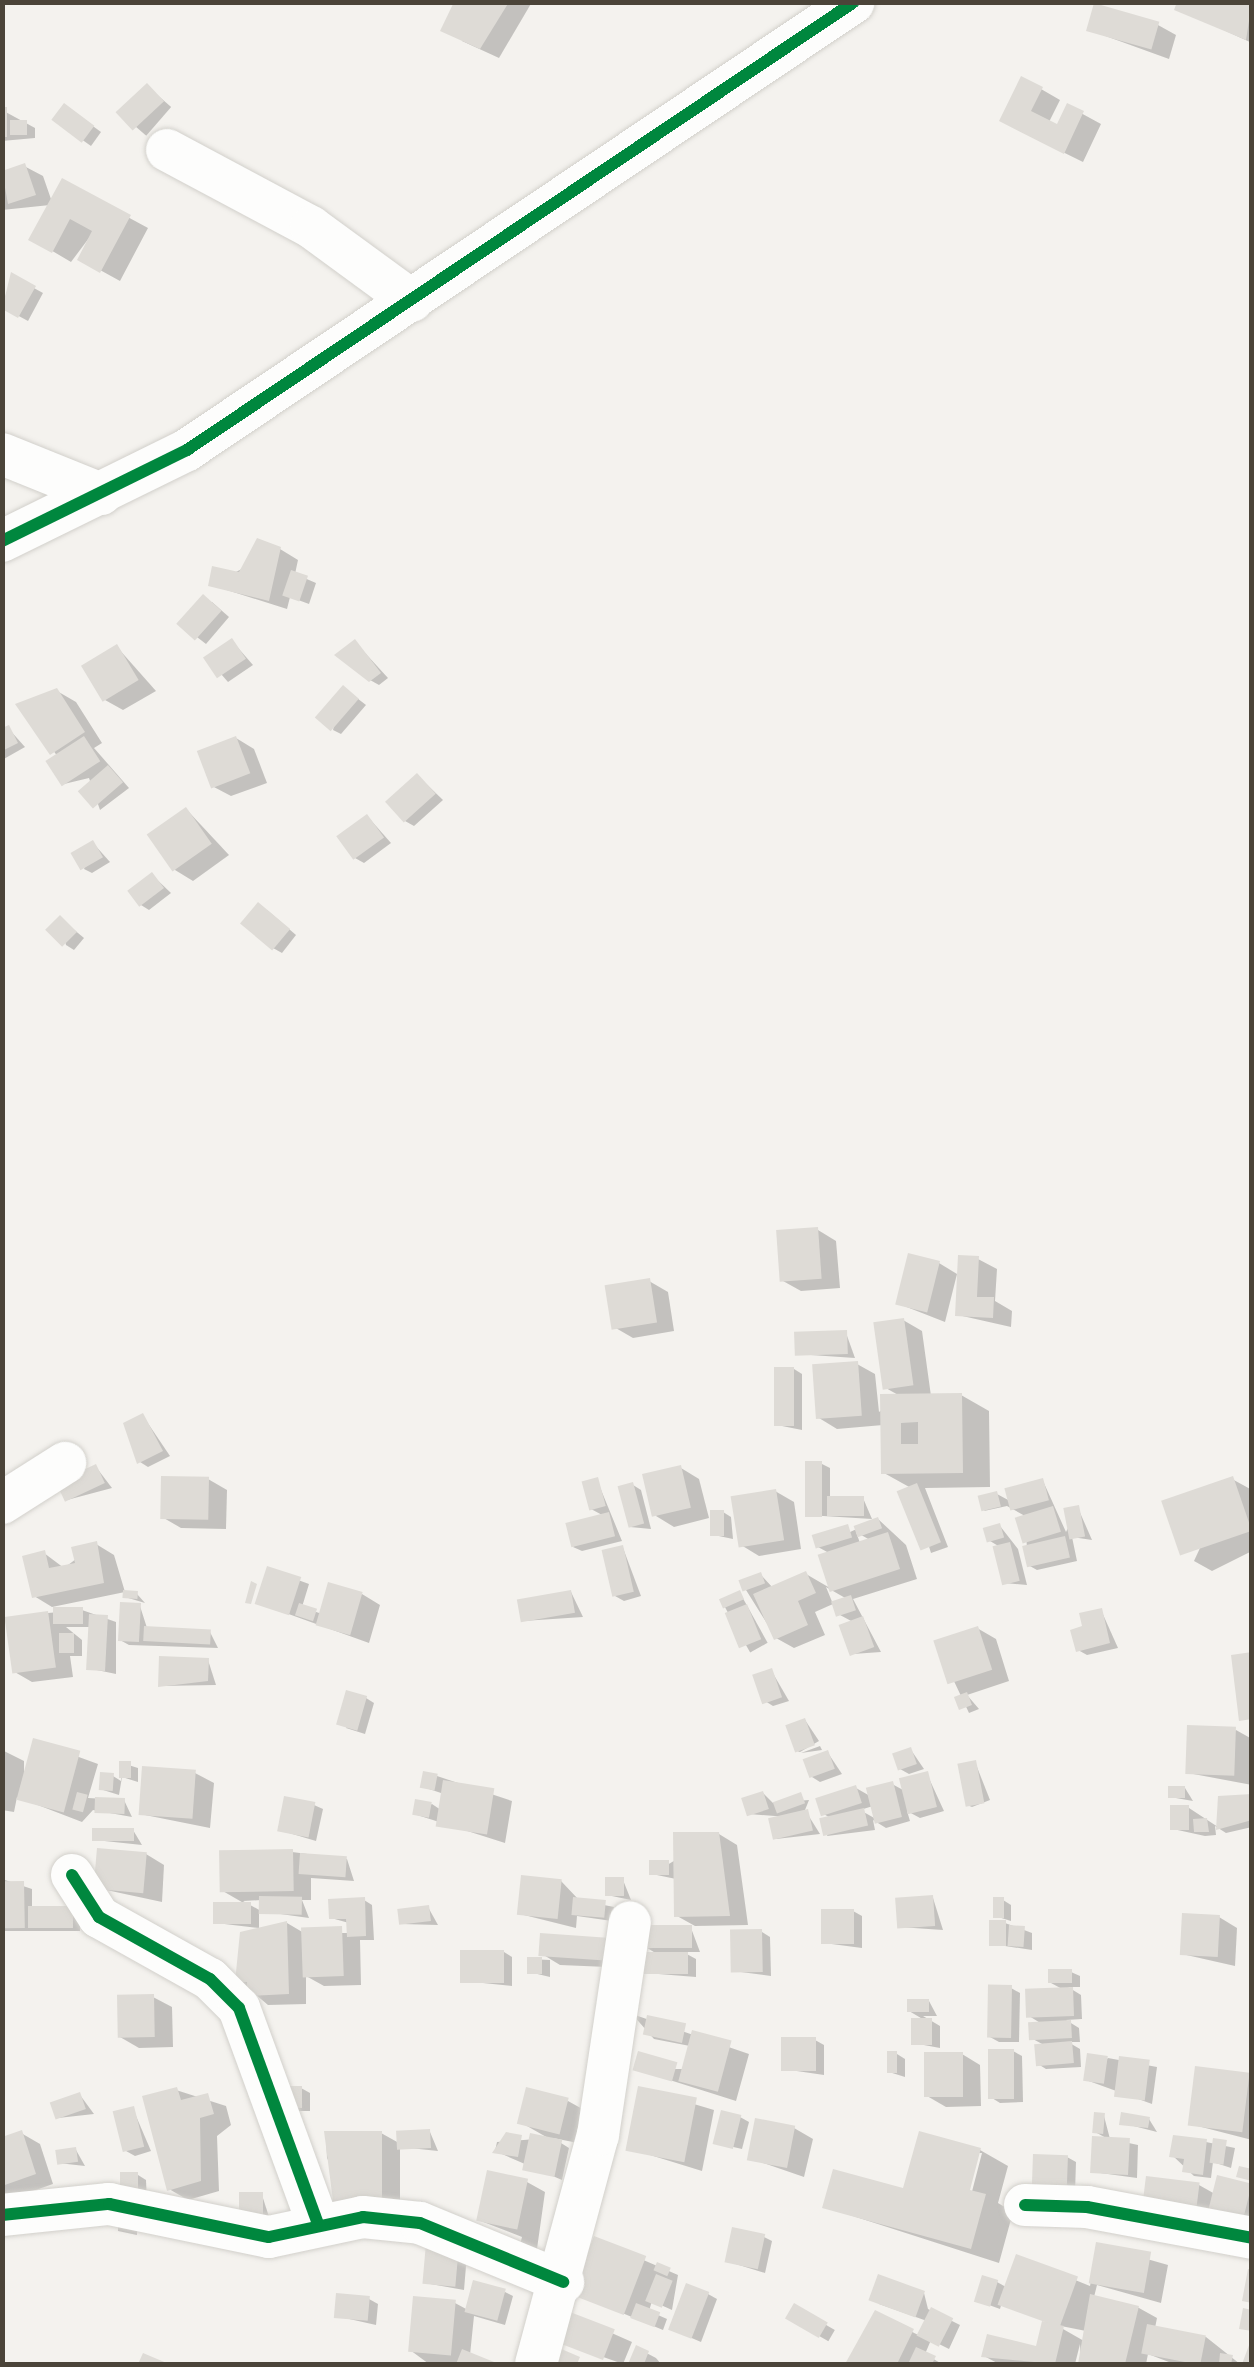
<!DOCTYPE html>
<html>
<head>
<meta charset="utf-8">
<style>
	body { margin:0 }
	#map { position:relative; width:1254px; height:2367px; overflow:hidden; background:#f4f2ee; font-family:Ubuntu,sans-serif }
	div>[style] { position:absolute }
	.shadow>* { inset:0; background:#0003; transform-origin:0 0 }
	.building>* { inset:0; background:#dedbd6; transform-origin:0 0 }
	.roads { filter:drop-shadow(0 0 2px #d2d0cb) drop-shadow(0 0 2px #d2d0cb) }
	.street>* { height:42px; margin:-21px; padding:0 21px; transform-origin:21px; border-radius:21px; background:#fdfdfc }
	.cycleway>* { height:12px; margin:-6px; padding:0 6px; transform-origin:6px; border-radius:6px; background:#00873e }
	span { translate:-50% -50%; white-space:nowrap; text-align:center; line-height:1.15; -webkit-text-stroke:9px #fff; paint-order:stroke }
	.frame { position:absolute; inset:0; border:5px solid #4b4439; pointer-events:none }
</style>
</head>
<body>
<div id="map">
	<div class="shadow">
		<i style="clip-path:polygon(456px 2px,532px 2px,499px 58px,462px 41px)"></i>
		<i style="clip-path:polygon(1252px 2px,1252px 43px,1178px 9px)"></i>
		<i style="clip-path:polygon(1158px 25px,1176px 35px,1169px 59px,1089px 30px)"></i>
		<i style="left:147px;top:86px;width:32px;height:38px;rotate:41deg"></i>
		<i style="clip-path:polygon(1041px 89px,1060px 100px,1049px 122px,1058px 127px,1068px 106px,1101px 124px,1083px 162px,1020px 131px)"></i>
		<i style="clip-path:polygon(2px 110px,35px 128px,35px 138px,2px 141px)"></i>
		<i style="clip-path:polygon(72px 111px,101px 132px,91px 146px,54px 120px)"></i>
		<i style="clip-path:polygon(24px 166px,43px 176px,52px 202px,63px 182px,148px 228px,120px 281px,80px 259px,95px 230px,71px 262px,32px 239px,50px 205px,2px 210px,2px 173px)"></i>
		<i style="clip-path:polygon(12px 276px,43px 293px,28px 321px,2px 307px)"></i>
		<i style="clip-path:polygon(280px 549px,298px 560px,295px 574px,316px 583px,309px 604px,290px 597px,287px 609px,211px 585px)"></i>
		<i style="clip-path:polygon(212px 602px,229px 617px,206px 644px,180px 624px)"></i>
		<i style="clip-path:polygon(232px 641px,253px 665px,228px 682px,207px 658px)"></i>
		<i style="clip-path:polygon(355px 642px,388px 678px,379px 685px,370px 680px)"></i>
		<i style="clip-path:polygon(117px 647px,156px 691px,123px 710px,105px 700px)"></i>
		<i style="clip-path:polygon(344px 688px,366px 705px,341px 734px,333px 730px)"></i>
		<i style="clip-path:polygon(57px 691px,76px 702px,102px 743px,94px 748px,129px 788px,100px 810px,89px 778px,64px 784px,58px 757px,19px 704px)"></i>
		<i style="clip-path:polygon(8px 728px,25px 747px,2px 760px,2px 731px)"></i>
		<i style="clip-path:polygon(236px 738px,254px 749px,267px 783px,231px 796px,212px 786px)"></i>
		<i style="clip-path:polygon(418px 776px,443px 800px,414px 826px,405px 821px)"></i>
		<i style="clip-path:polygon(187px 810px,229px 855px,193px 881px,175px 870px)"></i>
		<i style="clip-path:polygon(368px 817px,391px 843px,364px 863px,355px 858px)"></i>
		<i style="clip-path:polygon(93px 843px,110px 862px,92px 873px,84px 869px)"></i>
		<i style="clip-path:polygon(152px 875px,171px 893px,149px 910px,141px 905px)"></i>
		<i style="clip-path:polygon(267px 910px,296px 935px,282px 953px,273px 948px)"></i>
		<i style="clip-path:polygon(60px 918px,84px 938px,74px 950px,66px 945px)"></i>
		<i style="clip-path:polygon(818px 1230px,836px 1241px,840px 1288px,801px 1291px,783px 1281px)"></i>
		<i style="clip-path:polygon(978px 1259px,997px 1269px,995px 1301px,1012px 1311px,1011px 1327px,958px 1315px)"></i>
		<i style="clip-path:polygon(939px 1263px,957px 1274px,945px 1322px,899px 1304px)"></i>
		<i style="clip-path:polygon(649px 1281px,668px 1292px,674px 1331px,633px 1338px,614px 1327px)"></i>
		<i style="clip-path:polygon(903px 1320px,922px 1331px,931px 1396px,961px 1395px,989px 1411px,990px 1487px,925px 1488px,948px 1547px,931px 1553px,911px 1488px,884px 1473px,883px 1425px,837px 1429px,819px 1418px,857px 1364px,875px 1374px,879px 1412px,900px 1396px,884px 1387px)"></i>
		<i style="clip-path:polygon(846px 1333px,855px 1358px,796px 1354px)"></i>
		<i style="clip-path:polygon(794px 1369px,802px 1374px,802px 1430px,777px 1425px)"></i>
		<i style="clip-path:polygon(143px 1416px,170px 1456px,148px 1467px,140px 1462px)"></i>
		<i style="clip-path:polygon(822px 1464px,830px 1468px,830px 1498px,863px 1498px,872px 1519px,807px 1515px)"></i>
		<i style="clip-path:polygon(96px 1467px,112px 1488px,67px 1500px)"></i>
		<i style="clip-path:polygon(681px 1468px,699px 1479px,709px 1518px,674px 1527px,656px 1516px)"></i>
		<i style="clip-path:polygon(208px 1479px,227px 1490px,226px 1529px,181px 1528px,162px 1517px)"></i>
		<i style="clip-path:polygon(1232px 1479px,1252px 1490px,1252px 1551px,1212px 1571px,1194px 1561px)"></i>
		<i style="clip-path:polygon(597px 1480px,622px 1541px,582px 1551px,573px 1547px,604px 1516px,591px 1509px)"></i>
		<i style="clip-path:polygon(1043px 1481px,1066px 1532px,1078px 1508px,1092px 1540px,1072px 1537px,1077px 1561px,1037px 1570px,1028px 1565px,1025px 1516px,1007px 1506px,984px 1511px,997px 1494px,1010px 1501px)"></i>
		<i style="clip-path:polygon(633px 1485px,641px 1490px,651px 1529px,630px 1527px)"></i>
		<i style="clip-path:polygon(775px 1491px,794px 1502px,801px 1549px,759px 1556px,741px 1545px)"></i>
		<i style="clip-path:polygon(723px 1512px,731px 1517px,733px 1539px,714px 1535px)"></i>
		<i style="clip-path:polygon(evenodd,878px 1519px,906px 1545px,917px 1579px,853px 1599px,881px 1652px,853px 1654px,853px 1622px,840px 1615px,847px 1599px,826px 1587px,833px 1604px,815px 1612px,825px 1635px,794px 1648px,776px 1638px,746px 1590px,761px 1575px,773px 1588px,806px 1574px,830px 1588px,829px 1553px,818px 1547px,878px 1519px,856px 1532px,870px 1540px,860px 1543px,856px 1532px)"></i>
		<i style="clip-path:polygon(1000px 1526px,1018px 1549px,1027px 1585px,1004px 1583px,1000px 1547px,990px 1541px)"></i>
		<i style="clip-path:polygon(96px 1544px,114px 1555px,125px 1592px,52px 1607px,34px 1596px,44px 1553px,64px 1568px)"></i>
		<i style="clip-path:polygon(623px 1548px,641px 1596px,624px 1601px,615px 1596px)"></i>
		<i style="clip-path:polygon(268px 1569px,309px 1584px,302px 1607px,322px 1614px,362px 1594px,380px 1605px,369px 1643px,258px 1603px)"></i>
		<i style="clip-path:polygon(571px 1592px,583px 1617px,523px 1621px)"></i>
		<i style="left:740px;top:1593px;width:57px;height:20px;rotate:61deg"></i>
		<i style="clip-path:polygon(137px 1594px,145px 1603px,125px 1597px)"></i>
		<i style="clip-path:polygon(140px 1606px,147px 1628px,210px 1632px,218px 1648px,129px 1645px,120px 1640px)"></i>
		<i style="clip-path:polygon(82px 1610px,116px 1622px,116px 1674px,92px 1669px,91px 1627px,66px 1627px,82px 1640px,82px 1656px,70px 1656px,73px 1677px,32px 1682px,13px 1671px,48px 1613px)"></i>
		<i style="clip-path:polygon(1101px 1610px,1118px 1648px,1087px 1655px,1078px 1650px,1085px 1628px)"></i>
		<i style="clip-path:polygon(977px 1628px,996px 1639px,1009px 1681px,967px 1695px,979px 1709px,969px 1713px,936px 1643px)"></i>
		<i style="clip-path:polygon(208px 1660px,216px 1685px,160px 1686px)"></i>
		<i style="clip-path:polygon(771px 1670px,789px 1701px,773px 1706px,765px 1701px)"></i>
		<i style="clip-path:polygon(366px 1698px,374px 1703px,365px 1734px,346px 1728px)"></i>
		<i style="clip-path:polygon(805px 1720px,819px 1741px,800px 1752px,797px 1751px)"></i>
		<i style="clip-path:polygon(1236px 1730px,1252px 1739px,1252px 1785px,1188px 1773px)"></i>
		<i style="clip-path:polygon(35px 1741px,98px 1764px,88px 1798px,124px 1800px,132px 1817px,93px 1810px,82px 1822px,17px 1797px,14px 1812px,2px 1810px,2px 1750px,24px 1761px,24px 1781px)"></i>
		<i style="clip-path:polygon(820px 1746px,822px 1750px,801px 1753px)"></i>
		<i style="clip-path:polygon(911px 1750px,924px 1769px,909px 1774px,900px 1769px)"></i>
		<i style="clip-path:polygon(828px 1753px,842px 1774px,820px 1782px,812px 1777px)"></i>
		<i style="clip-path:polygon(975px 1762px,990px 1800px,972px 1807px,967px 1805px)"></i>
		<i style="clip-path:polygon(122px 1763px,138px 1768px,138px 1782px,122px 1777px,119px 1795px,100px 1789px,113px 1776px,121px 1781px)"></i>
		<i style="clip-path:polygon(195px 1773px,214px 1783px,210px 1828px,140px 1814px)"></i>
		<i style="clip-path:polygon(evenodd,927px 1774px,944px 1811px,920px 1818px,907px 1811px,910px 1821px,886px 1828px,873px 1820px,875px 1830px,827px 1836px,834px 1820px,822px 1813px,856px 1788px,870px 1796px,892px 1784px,905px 1791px,927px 1774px,873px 1806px,876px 1819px,860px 1810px,873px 1806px)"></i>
		<i style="clip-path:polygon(437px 1776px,512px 1801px,505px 1843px,414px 1814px,432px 1804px,441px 1810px,444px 1794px,423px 1787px)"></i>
		<i style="clip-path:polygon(1185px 1788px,1193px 1801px,1170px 1797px)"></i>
		<i style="clip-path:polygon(763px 1793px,773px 1803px,809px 1800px,805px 1810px,820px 1834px,776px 1839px,788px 1817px,749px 1814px)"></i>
		<i style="clip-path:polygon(1252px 1796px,1252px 1827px,1226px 1833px,1215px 1826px,1216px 1835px,1205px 1836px,1173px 1829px,1189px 1808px,1218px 1827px)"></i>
		<i style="clip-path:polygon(314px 1805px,323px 1809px,316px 1841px,279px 1830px)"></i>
		<i style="clip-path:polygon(133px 1830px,142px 1845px,95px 1840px)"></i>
		<i style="clip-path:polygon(719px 1834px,737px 1845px,748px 1925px,695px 1926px,677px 1916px,676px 1879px,652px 1874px)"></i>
		<i style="clip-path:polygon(evenodd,292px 1852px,347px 1859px,354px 1881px,311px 1878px,311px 1900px,302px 1900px,309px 1918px,259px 1911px,259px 1928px,216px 1923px,247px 1905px,221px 1890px,292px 1852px,261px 1900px,261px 1911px,243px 1901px,261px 1900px)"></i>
		<i style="clip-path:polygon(146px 1854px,164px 1865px,162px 1902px,97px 1888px)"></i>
		<i style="clip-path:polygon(2px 1879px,32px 1889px,32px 1908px,80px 1913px,80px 1931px,2px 1931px)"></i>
		<i style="clip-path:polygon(623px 1880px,631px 1900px,607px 1895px)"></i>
		<i style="clip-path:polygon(561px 1881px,579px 1900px,614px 1907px,612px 1921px,577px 1916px,576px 1928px,520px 1914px)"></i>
		<i style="clip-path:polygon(933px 1898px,943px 1930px,899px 1927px)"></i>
		<i style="clip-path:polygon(364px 1900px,372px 1905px,374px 1940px,360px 1940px,361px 1985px,324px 1986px,306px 1976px,306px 2004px,268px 2005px,238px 1980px,287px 1923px,304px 1933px,349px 1933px,349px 1923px,331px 1918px)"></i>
		<i style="clip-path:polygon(1003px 1900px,1011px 1905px,1011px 1921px,995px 1916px)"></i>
		<i style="clip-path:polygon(428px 1907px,438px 1925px,401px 1924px)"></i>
		<i style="clip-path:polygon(853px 1911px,862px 1916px,862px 1948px,824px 1943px)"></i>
		<i style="clip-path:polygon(1219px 1917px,1237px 1928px,1235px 1966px,1182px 1954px)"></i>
		<i style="clip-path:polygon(1005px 1923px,1032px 1933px,1032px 1950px,992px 1944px)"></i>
		<i style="clip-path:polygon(691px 1928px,700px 1952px,683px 1952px,696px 1959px,696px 1977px,646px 1973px,659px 1955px,647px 1948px)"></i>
		<i style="clip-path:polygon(762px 1932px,770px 1937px,771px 1976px,733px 1971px)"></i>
		<i style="clip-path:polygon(543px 1936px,631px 1968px,560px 1965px,542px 1954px)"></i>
		<i style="clip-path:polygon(504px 1952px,512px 1957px,512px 1986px,463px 1981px)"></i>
		<i style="clip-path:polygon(529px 1959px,550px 1960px,550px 1977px,529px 1972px)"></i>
		<i style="clip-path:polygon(1071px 1972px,1080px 1976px,1080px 1987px,1068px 1987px,1081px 1995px,1082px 2019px,1066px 2020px,1079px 2028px,1080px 2042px,1068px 2042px,1080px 2049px,1081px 2067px,1046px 2069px,1038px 2064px,1044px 2045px,1031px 2038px,1042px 2024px,1029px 2016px,1064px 1990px,1051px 1983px)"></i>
		<i style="clip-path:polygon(1011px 1988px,1020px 1993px,1019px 2042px,999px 2042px,990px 2037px)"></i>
		<i style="clip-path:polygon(153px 1997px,172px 2007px,173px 2047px,139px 2048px,120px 2037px)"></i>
		<i style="clip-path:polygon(929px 2001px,937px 2016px,923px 2016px,940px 2026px,940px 2048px,913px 2043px,926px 2021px,909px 2011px)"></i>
		<i style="clip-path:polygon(632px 2014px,749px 2054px,736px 2101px,635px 2069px,684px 2069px,690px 2046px,654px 2039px)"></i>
		<i style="clip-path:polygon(815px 2040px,824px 2045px,824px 2075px,783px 2069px)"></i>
		<i style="clip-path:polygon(1013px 2051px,1022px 2056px,1023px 2102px,1000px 2103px,992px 2098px)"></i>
		<i style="clip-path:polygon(897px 2054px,905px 2059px,905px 2077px,889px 2072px)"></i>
		<i style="clip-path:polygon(962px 2054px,980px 2065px,981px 2106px,946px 2107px,927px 2096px)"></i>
		<i style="clip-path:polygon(1108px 2058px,1157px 2067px,1152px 2104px,1086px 2080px)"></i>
		<i style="clip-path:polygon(1197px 2069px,1252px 2077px,1252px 2140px,1190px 2124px)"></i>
		<i style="clip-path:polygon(301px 2088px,310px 2093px,310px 2111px,294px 2111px)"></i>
		<i style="clip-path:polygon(640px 2088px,714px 2110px,702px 2171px,634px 2150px)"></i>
		<i style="clip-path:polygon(176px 2090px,226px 2106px,231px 2125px,217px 2136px,219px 2191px,188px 2200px,169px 2189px)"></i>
		<i style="clip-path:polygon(80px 2095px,94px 2114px,58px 2118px)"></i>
		<i style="clip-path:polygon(568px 2101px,586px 2111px,578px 2143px,553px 2138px,569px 2148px,562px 2180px,495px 2151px,497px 2142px,548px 2138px,520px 2122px)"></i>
		<i style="clip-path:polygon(133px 2109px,151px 2151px,135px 2156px,126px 2151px)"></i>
		<i style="clip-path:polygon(1104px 2116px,1110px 2139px,1138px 2145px,1137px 2178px,1093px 2172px,1108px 2139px,1095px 2132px)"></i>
		<i style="clip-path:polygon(740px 2117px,749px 2122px,742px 2149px,716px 2143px)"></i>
		<i style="clip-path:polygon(1149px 2119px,1157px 2132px,1122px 2123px)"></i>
		<i style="clip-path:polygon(794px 2128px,813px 2139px,804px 2177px,749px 2158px)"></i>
		<i style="clip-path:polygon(430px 2132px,438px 2151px,400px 2147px,400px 2210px,354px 2210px,327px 2158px,326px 2134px,381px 2133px,399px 2143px)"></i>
		<i style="clip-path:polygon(21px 2133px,40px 2144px,53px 2184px,10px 2199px,2px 2194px,2px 2140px)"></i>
		<i style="clip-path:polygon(1206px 2142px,1235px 2148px,1231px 2168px,1213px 2162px,1211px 2178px,1194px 2176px,1172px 2155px)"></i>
		<i style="clip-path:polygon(76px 2150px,85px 2166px,58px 2163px)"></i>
		<i style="clip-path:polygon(evenodd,980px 2150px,1008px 2166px,998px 2203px,1013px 2212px,999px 2263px,825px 2207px,905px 2191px,980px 2150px,977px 2153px,982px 2153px,969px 2203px,964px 2201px,977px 2153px)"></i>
		<i style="clip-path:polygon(1067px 2157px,1076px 2162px,1075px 2193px,1020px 2194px,1020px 2184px,1035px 2188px)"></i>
		<i style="clip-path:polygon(138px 2175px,146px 2180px,147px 2203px,132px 2203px)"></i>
		<i style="clip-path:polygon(527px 2182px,545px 2192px,536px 2256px,519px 2248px,522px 2237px,478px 2220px)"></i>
		<i style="clip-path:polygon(1199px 2185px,1215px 2194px,1252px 2186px,1252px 2222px,1162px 2221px)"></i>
		<i style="clip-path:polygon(262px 2195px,270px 2220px,250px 2220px)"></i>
		<i style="clip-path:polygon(118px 2219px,137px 2224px,137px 2235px,118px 2231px)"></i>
		<i style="clip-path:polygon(764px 2237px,772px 2241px,765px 2273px,726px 2261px)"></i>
		<i style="clip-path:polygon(595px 2239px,678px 2275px,672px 2310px,652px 2301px,649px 2311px,667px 2319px,663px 2330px,579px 2295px)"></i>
		<i style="clip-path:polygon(evenodd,1098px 2245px,1168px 2265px,1161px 2303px,1097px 2285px,1094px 2297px,1139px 2308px,1157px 2318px,1155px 2328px,1206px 2337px,1240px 2364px,1174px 2364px,1148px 2354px,1146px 2364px,1081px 2364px,1080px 2344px,1075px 2364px,999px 2364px,984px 2356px,1038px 2349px,1045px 2321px,1006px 2305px,1018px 2257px,1090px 2286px,1098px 2245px,1056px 2325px,1086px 2331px,1084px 2341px,1056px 2325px)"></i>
		<i style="clip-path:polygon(467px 2254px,464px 2290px,425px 2283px)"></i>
		<i style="clip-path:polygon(997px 2282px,1006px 2287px,1000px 2309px,978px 2301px)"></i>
		<i style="clip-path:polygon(505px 2292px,513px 2296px,505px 2325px,474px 2316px,470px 2355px,493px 2364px,429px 2364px,410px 2350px,455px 2303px,468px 2310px)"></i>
		<i style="clip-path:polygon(924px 2293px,928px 2309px,960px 2325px,949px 2349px,931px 2340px,925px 2354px,942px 2364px,848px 2364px,876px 2313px,920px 2336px,927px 2321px,879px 2304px)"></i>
		<i style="clip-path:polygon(708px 2294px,717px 2299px,701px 2342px,680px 2333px)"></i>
		<i style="clip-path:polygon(369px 2299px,378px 2304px,376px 2325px,336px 2316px)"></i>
		<i style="left:795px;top:2307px;width:46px;height:13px;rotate:30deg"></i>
		<i style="clip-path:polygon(571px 2315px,632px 2342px,623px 2364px,561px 2342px)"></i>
		<i style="clip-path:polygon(637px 2348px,656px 2358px,661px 2364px,631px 2364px)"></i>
	</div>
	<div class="building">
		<i style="clip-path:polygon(454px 2px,509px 2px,480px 49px,440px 31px)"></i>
		<i style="clip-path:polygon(1177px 2px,1252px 2px,1246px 40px,1174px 10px)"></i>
		<i style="left:1094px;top:3px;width:68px;height:29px;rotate:16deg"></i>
		<i style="clip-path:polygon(1021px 76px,1043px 87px,1031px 111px,1057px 124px,1067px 103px,1084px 111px,1064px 154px,999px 121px)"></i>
		<i style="left:147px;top:83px;width:25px;height:43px;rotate:47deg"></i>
		<i style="left:64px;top:103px;width:38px;height:21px;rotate:37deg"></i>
		<i style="left:2px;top:107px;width:5px;height:30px"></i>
		<i style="left:10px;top:120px;width:17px;height:15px"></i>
		<i style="clip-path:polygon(25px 163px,36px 195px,8px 204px,2px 171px)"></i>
		<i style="clip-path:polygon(62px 178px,131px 215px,100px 273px,77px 260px,92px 231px,70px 219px,52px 253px,28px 240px)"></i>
		<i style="clip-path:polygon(11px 272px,36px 286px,18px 318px,2px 309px)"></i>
		<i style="clip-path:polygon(257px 538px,281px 547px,269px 601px,208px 586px,212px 566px,239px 572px)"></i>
		<i style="left:291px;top:570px;width:18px;height:27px;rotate:19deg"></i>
		<i style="left:203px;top:594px;width:25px;height:40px;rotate:42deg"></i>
		<i style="left:232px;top:638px;width:25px;height:35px;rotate:56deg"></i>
		<i style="clip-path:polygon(355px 639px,381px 673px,369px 682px,334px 655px)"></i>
		<i style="left:117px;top:644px;width:42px;height:42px;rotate:59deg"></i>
		<i style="left:343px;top:685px;width:21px;height:43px;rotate:41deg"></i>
		<i style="clip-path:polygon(57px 688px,85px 732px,50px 755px,15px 704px)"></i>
		<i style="clip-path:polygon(9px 725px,18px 743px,2px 751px,2px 728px)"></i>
		<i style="left:84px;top:736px;width:30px;height:46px;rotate:57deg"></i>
		<i style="left:236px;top:736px;width:40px;height:42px;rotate:69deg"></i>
		<i style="left:108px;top:765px;width:23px;height:40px;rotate:49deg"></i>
		<i style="left:417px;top:773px;width:28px;height:43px;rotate:48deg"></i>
		<i style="left:186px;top:807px;width:45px;height:48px;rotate:55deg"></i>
		<i style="left:367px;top:814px;width:29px;height:38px;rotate:54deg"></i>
		<i style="left:93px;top:840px;width:20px;height:26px;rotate:60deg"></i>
		<i style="left:152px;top:872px;width:20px;height:31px;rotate:53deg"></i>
		<i style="left:258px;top:902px;width:42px;height:28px;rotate:40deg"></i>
		<i style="left:60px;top:915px;width:24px;height:21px;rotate:45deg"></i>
		<i style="left:818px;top:1227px;width:52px;height:42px;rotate:86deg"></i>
		<i style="left:908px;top:1253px;width:33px;height:53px;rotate:14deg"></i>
		<i style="clip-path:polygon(958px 1255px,979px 1256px,977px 1297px,994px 1297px,993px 1318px,955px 1316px)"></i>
		<i style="left:650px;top:1278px;width:45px;height:46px;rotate:81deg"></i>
		<i style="left:904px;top:1318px;width:68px;height:31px;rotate:82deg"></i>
		<i style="left:847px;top:1330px;width:24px;height:53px;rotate:88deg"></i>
		<i style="left:858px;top:1361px;width:55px;height:46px;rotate:86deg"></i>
		<i style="left:774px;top:1367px;width:20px;height:59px"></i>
		<i style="clip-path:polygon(evenodd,962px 1393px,963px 1473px,881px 1474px,880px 1394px,962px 1393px,918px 1422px,918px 1444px,901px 1444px,901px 1423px,918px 1422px)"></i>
		<i style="clip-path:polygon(143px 1413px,163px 1451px,137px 1464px,123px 1423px)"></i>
		<i style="left:805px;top:1461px;width:17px;height:56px"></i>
		<i style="left:96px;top:1464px;width:21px;height:44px;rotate:65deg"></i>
		<i style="left:681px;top:1465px;width:44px;height:40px;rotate:77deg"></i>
		<i style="left:161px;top:1476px;width:48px;height:43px;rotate:1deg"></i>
		<i style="left:1233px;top:1476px;width:58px;height:76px;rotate:71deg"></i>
		<i style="left:598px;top:1477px;width:30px;height:17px;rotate:75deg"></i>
		<i style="left:1043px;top:1478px;width:23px;height:40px;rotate:75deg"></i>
		<i style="left:633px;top:1482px;width:43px;height:16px;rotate:75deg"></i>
		<i style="left:917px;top:1483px;width:64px;height:22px;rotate:68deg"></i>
		<i style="left:776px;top:1489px;width:52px;height:46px;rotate:81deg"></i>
		<i style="left:997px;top:1491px;width:16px;height:20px;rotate:76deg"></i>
		<i style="left:827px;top:1496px;width:37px;height:20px"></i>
		<i style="left:1079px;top:1505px;width:32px;height:16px;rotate:79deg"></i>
		<i style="left:1053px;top:1506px;width:27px;height:40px;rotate:73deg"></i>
		<i style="left:710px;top:1510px;width:14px;height:26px"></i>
		<i style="left:609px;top:1512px;width:25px;height:45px;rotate:76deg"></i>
		<i style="left:878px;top:1517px;width:12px;height:26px;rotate:70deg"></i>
		<i style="left:1000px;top:1523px;width:15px;height:18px;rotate:74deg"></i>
		<i style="left:848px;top:1524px;width:14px;height:38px;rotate:73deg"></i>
		<i style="left:888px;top:1532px;width:39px;height:74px;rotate:72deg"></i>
		<i style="left:1065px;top:1536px;width:22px;height:44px;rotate:77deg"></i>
		<i style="clip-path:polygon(97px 1541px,104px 1583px,32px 1598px,22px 1556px,45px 1550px,49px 1568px,75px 1563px,71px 1547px)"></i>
		<i style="left:1010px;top:1542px;width:40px;height:18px;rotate:76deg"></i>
		<i style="left:623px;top:1545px;width:48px;height:22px;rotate:77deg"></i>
		<i style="left:267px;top:1566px;width:36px;height:40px;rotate:18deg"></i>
		<i style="clip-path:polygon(806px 1571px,816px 1593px,798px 1601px,808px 1625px,774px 1640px,753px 1594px)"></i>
		<i style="left:761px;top:1572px;width:12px;height:24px;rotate:70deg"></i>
		<i style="clip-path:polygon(251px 1581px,257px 1584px,251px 1604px,245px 1603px)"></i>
		<i style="left:328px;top:1582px;width:36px;height:45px;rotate:16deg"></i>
		<i style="left:123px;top:1590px;width:15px;height:8px;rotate:4deg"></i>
		<i style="left:571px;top:1590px;width:23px;height:55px;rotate:80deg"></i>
		<i style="left:740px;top:1590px;width:10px;height:23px;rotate:66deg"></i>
		<i style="left:851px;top:1595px;width:16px;height:21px;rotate:72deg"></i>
		<i style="left:120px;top:1602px;width:21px;height:39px;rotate:3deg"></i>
		<i style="left:299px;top:1603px;width:19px;height:13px;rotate:18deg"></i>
		<i style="left:747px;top:1604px;width:38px;height:24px;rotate:68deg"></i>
		<i style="left:53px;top:1607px;width:30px;height:17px"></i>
		<i style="clip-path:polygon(1102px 1608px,1110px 1643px,1076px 1652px,1070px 1630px,1082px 1626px,1079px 1613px)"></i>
		<i style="left:48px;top:1611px;width:57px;height:44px;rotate:82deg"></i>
		<i style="left:89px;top:1614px;width:19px;height:56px;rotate:3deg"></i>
		<i style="left:863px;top:1616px;width:33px;height:26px;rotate:70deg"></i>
		<i style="left:144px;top:1626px;width:67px;height:15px;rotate:3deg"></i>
		<i style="left:978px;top:1626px;width:46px;height:47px;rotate:72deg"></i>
		<i style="left:59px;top:1633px;width:15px;height:20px"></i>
		<i style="clip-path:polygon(1252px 1652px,1252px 1719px,1239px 1721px,1231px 1655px)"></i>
		<i style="clip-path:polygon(159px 1656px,209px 1658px,208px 1681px,158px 1687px)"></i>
		<i style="left:772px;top:1668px;width:31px;height:21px;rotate:71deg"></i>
		<i style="left:346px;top:1690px;width:22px;height:36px;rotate:16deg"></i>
		<i style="left:967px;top:1692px;width:14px;height:14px;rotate:69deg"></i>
		<i style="left:805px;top:1718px;width:29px;height:21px;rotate:70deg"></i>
		<i style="left:1187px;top:1725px;width:49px;height:49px;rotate:2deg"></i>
		<i style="left:33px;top:1738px;width:49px;height:64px;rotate:15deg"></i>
		<i style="left:911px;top:1747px;width:18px;height:20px;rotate:71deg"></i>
		<i style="left:828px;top:1750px;width:20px;height:27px;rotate:70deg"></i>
		<i style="left:976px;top:1760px;width:44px;height:19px;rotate:79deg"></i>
		<i style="left:119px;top:1761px;width:12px;height:17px"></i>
		<i style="left:142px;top:1766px;width:54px;height:49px;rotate:4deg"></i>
		<i style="left:423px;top:1771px;width:15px;height:17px;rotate:11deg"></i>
		<i style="left:928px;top:1771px;width:37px;height:30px;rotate:76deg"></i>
		<i style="left:100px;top:1772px;width:14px;height:18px;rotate:4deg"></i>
		<i style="left:443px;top:1780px;width:52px;height:47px;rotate:9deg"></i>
		<i style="left:893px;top:1781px;width:37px;height:28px;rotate:76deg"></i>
		<i style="left:856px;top:1785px;width:19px;height:43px;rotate:72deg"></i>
		<i style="left:1168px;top:1786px;width:17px;height:12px"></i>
		<i style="left:763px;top:1791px;width:19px;height:23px;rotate:72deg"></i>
		<i style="left:77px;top:1792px;width:11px;height:18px;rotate:15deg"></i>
		<i style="left:801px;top:1792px;width:12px;height:30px;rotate:70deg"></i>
		<i style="clip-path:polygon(1252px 1794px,1252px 1820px,1216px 1830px,1218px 1796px)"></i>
		<i style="left:284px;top:1796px;width:32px;height:36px;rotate:11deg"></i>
		<i style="left:95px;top:1797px;width:30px;height:16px;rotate:2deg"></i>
		<i style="left:415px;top:1799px;width:17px;height:16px;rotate:10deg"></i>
		<i style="left:1170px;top:1805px;width:19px;height:25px"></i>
		<i style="left:864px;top:1808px;width:18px;height:46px;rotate:77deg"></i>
		<i style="left:808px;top:1809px;width:22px;height:41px;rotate:77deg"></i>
		<i style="clip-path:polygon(1207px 1818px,1209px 1832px,1194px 1832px,1193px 1819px)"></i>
		<i style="left:92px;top:1828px;width:42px;height:13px"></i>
		<i style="clip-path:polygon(673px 1832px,719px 1832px,730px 1916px,674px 1917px)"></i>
		<i style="left:97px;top:1848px;width:50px;height:41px;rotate:5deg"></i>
		<i style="left:293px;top:1849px;width:42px;height:74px;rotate:89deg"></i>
		<i style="left:300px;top:1853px;width:47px;height:21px;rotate:4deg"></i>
		<i style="left:669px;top:1860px;width:15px;height:20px;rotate:90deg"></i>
		<i style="left:521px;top:1875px;width:41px;height:40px;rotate:6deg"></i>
		<i style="left:605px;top:1877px;width:19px;height:19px"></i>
		<i style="left:24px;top:1881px;width:47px;height:20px;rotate:89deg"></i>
		<i style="left:933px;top:1895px;width:31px;height:38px;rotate:86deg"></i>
		<i style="left:259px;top:1896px;width:43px;height:18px;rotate:1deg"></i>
		<i style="clip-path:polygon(365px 1897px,366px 1936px,347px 1937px,346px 1919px,329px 1919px,328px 1899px)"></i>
		<i style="left:573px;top:1897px;width:33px;height:18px;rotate:5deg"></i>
		<i style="left:993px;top:1897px;width:11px;height:21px"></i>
		<i style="left:213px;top:1902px;width:38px;height:22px"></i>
		<i style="left:429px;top:1905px;width:16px;height:32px;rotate:83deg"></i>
		<i style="left:28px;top:1906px;width:45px;height:22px"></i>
		<i style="left:854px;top:1909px;width:35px;height:33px;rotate:90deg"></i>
		<i style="left:1182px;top:1913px;width:38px;height:42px;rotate:3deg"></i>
		<i style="left:989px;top:1920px;width:17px;height:26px"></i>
		<i style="clip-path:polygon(287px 1921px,289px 1994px,247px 1996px,247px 1982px,235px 1982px,240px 1932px)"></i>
		<i style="left:692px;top:1925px;width:23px;height:48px;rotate:90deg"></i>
		<i style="left:1009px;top:1925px;width:16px;height:21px;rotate:4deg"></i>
		<i style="left:342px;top:1926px;width:50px;height:41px;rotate:88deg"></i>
		<i style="left:762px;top:1929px;width:43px;height:32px;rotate:89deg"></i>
		<i style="left:540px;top:1933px;width:74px;height:23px;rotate:4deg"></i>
		<i style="left:460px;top:1950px;width:44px;height:33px"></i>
		<i style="left:688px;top:1952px;width:22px;height:44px;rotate:90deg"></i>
		<i style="left:527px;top:1957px;width:15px;height:17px"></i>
		<i style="left:1072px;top:1969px;width:14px;height:24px;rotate:90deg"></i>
		<i style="left:1012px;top:1985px;width:53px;height:24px;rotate:91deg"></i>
		<i style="left:1073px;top:1987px;width:29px;height:48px;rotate:88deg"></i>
		<i style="left:154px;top:1994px;width:43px;height:37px;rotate:89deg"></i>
		<i style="left:929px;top:1999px;width:13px;height:22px;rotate:90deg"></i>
		<i style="left:647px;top:2015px;width:40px;height:20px;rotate:12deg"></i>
		<i style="left:932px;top:2018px;width:27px;height:21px;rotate:90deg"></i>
		<i style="left:1071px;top:2020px;width:18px;height:43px;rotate:87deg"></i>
		<i style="left:692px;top:2030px;width:41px;height:53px;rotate:15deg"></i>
		<i style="left:781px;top:2037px;width:35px;height:34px"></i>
		<i style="left:1072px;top:2041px;width:22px;height:38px;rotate:85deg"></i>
		<i style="left:988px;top:2049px;width:26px;height:50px"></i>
		<i style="left:638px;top:2051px;width:41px;height:20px;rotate:16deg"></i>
		<i style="left:887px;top:2051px;width:10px;height:22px"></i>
		<i style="left:963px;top:2052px;width:45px;height:39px;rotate:90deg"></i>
		<i style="left:1087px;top:2053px;width:21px;height:28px;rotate:8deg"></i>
		<i style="left:1119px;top:2056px;width:31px;height:41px;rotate:7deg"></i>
		<i style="left:1195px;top:2066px;width:55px;height:60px;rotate:7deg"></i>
		<i style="left:283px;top:2086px;width:19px;height:22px"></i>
		<i style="left:638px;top:2086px;width:60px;height:66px;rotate:11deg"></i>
		<i style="clip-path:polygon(177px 2087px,181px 2100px,208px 2093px,214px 2114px,200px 2118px,201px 2181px,167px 2191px,142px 2096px)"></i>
		<i style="left:526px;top:2087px;width:44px;height:38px;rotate:14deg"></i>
		<i style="left:80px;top:2092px;width:18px;height:32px;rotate:71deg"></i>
		<i style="left:134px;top:2106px;width:42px;height:22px;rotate:76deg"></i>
		<i style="left:721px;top:2110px;width:21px;height:35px;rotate:14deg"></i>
		<i style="left:1094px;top:2112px;width:11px;height:21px;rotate:5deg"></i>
		<i style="clip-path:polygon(1121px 2112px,1150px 2117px,1148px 2128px,1119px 2125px)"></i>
		<i style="left:755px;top:2118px;width:41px;height:43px;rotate:11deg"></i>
		<i style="left:430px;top:2129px;width:19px;height:34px;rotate:87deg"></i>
		<i style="clip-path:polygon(22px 2130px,36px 2174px,2px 2186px,2px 2137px)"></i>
		<i style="clip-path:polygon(324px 2131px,382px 2131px,382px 2201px,333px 2201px)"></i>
		<i style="clip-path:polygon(919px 2131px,981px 2148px,970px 2190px,986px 2194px,971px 2249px,822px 2208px,833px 2169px,903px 2188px)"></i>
		<i style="clip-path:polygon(506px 2132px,522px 2135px,518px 2157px,492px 2153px)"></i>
		<i style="left:530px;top:2133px;width:33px;height:38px;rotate:12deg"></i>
		<i style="clip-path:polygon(1173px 2135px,1207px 2139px,1203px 2175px,1182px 2172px,1184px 2159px,1169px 2157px)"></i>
		<i style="left:1092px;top:2136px;width:38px;height:37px;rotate:3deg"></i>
		<i style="left:1213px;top:2138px;width:14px;height:25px;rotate:8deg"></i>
		<i style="left:76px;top:2147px;width:15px;height:21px;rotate:82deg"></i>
		<i style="left:1033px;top:2154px;width:35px;height:35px;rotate:2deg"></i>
		<i style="clip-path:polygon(1239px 2166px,1252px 2169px,1252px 2181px,1236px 2177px)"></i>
		<i style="left:487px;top:2170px;width:42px;height:52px;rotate:12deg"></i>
		<i style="left:120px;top:2172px;width:18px;height:28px"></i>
		<i style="left:1217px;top:2175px;width:36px;height:37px;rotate:14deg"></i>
		<i style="left:1146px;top:2176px;width:54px;height:36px;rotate:7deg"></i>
		<i style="left:239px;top:2192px;width:24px;height:25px"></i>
		<i style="left:732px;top:2227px;width:34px;height:36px;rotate:12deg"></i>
		<i style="left:594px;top:2236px;width:56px;height:63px;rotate:21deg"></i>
		<i style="left:1096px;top:2242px;width:56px;height:42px;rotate:10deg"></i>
		<i style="left:426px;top:2243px;width:33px;height:41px;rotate:5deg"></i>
		<i style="left:1016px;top:2254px;width:66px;height:54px;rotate:20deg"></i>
		<i style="left:657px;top:2262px;width:15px;height:9px;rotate:23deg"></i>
		<i style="clip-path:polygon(1248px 2269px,1252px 2270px,1252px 2303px,1242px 2301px)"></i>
		<i style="left:656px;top:2274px;width:18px;height:29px;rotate:22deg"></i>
		<i style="left:878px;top:2274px;width:50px;height:28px;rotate:20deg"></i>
		<i style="left:982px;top:2275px;width:17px;height:28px;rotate:17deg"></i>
		<i style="left:473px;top:2280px;width:34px;height:33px;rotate:15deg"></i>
		<i style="left:686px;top:2283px;width:25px;height:50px;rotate:21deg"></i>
		<i style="left:336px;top:2293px;width:34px;height:25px;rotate:5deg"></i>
		<i style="clip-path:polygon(1090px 2294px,1139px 2306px,1125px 2364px,1078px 2364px)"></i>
		<i style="left:413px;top:2296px;width:43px;height:56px;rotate:5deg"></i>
		<i style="left:636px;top:2303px;width:26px;height:16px;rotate:21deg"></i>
		<i style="left:794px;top:2303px;width:39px;height:18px;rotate:30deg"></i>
		<i style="left:931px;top:2307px;width:25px;height:32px;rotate:27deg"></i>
		<i style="clip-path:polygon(1243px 2308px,1252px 2310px,1252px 2331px,1239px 2329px)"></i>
		<i style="clip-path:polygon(875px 2310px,914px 2329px,897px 2364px,845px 2364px)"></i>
		<i style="left:570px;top:2312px;width:48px;height:33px;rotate:21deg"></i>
		<i style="clip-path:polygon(1042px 2321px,1064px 2326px,1055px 2364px,981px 2357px,987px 2334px,1036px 2346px)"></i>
		<i style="left:1147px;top:2324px;width:60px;height:30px;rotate:11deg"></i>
		<i style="clip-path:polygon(1251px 2340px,1252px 2364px,1242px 2364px)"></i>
		<i style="clip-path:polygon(636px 2345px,649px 2351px,644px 2364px,628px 2364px)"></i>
		<i style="clip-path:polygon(916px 2347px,936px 2356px,932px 2364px,908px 2364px)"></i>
		<i style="clip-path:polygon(559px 2348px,580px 2357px,577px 2364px,552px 2364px)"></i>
		<i style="clip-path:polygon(462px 2349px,499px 2364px,456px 2364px)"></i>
		<i style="clip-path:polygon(143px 2353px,169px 2364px,138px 2364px)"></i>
		<i style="clip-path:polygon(1220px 2353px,1233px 2355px,1231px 2364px,1219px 2364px)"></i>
	</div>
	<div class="roads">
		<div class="street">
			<i style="left:167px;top:150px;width:163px;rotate:28.1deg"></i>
			<i style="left:311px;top:227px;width:125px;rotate:36.2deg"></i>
			<i style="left:2px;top:454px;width:107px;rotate:22deg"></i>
			<i style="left:2px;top:541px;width:206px;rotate:-26.2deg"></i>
			<i style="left:187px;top:450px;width:803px;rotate:-33.89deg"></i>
			<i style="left:2px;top:1503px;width:75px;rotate:-32.4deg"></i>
			<i style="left:72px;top:1875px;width:50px;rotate:57.3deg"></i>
			<i style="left:99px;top:1917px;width:127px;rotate:29.2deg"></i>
			<i style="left:210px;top:1979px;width:41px;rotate:45deg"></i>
			<i style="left:239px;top:2008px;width:230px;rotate:69.9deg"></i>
			<i style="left:1025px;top:2205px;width:62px;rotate:1.8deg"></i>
			<i style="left:1087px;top:2207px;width:168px;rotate:10.6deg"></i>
			<i style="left:2px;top:2215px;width:108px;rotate:-5.9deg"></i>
			<i style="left:109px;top:2204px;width:163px;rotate:11.7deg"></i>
			<i style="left:269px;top:2237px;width:96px;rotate:-12deg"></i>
			<i style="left:363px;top:2217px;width:57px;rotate:6deg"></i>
			<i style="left:420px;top:2223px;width:155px;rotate:22.4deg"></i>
			<i style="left:536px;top:2364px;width:237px;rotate:-74.9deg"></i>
			<i style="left:598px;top:2135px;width:215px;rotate:-81.5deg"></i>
		</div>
	</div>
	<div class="cycleway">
		<i style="left:2px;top:541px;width:206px;rotate:-26.2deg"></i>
		<i style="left:187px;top:450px;width:803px;rotate:-33.89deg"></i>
		<i style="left:72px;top:1875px;width:50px;rotate:57.3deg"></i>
		<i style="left:99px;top:1917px;width:127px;rotate:29.2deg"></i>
		<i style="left:210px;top:1979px;width:41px;rotate:45deg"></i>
		<i style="left:239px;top:2008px;width:230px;rotate:69.9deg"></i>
		<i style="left:1025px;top:2205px;width:62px;rotate:1.8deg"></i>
		<i style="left:1087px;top:2207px;width:168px;rotate:10.6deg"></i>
		<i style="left:2px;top:2215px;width:108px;rotate:-5.9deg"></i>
		<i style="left:109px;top:2204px;width:163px;rotate:11.7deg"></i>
		<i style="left:269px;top:2237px;width:96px;rotate:-12deg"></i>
		<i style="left:363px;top:2217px;width:57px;rotate:6deg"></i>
		<i style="left:420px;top:2223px;width:155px;rotate:22.4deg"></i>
	</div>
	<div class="frame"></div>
</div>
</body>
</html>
